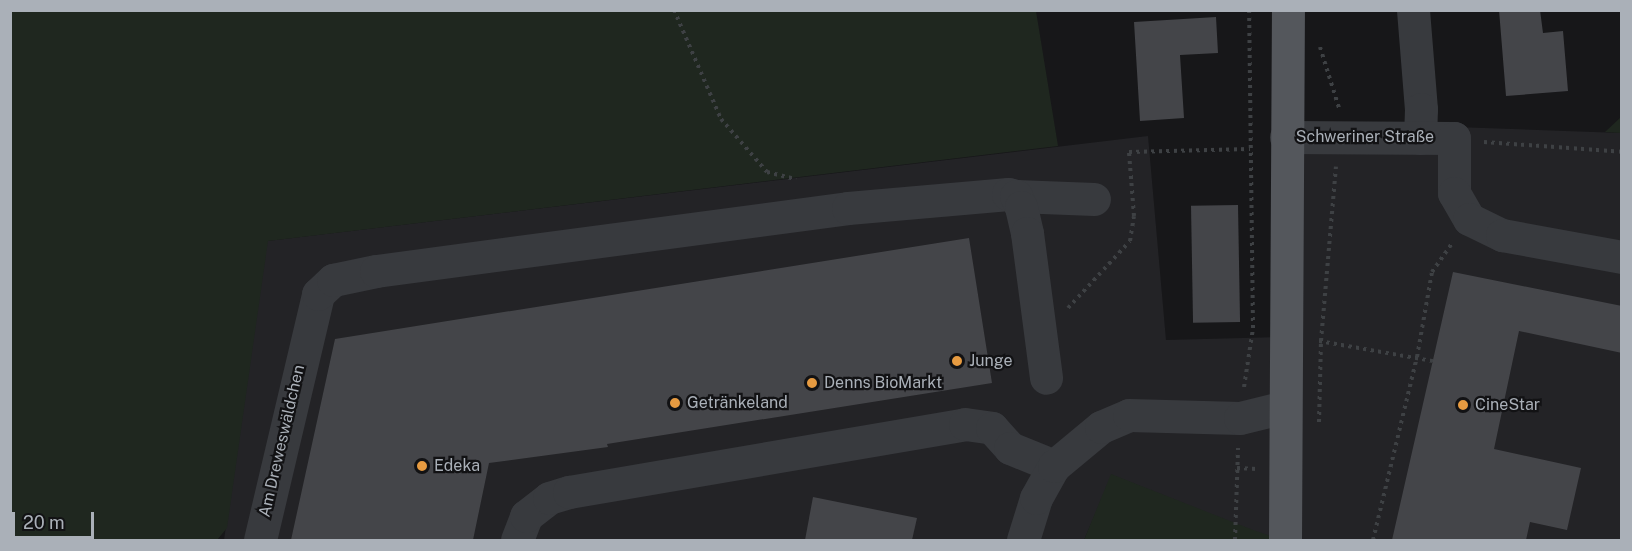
<!DOCTYPE html>
<html>
<head>
<meta charset="utf-8">
<style>
	body { margin:0 }
	#map { position:relative; width:1632px; height:551px; overflow:hidden; background:#171719; font-family:"Public Sans",sans-serif }
	div>[style] { position:absolute }
	.built>* { inset:0; background:#232326 }
	.green>* { inset:0; background:#1f271f }
	.building>* { inset:0; background:#444549; transform-origin:0 0 }
	.path>* { height:4px; margin-top:-2px; transform-origin:0; background:repeating-linear-gradient(90deg,#3e4144 0 3px,transparent 0 7.5px) }
	.minor>* { height:33px; margin:-16.5px; padding:0 16.5px; transform-origin:16.5px; border-radius:16.5px; background:#383a3e }
	.major>* { height:33px; margin:-16.5px; padding:0 16.5px; transform-origin:16.5px; border-radius:16.5px; background:#54575c }
	.dots>* { width:16px; height:16px; translate:-50% -50%; box-sizing:border-box; border:3px solid #121214; border-radius:50% }
	span { translate:-50% -50%; white-space:nowrap; text-align:center; line-height:1.15; -webkit-text-stroke:4.5px #121214; paint-order:stroke }
	.street-label { font-size:16px; color:#aab0b8 }
	.poi-label { font-size:16px; color:#aab0b8 }
	.left { translate:0 -50%; text-align:left }
	.frame { position:absolute; inset:0; border:12px solid #aab0b8; pointer-events:none }
	.scale { position:absolute; left:12px; top:512px; width:82px; height:27px; box-sizing:border-box; border:3px solid #aab0b8; border-top:0; padding-left:8px; font-size:18px; line-height:21px; white-space:nowrap; color:#aab0b8; -webkit-text-stroke:4px #121214; paint-order:stroke }
</style>
</head>
<body>
<div id="map">
	<div class="built">
		<i style="clip-path:polygon(1286px 121px,1621px 133px,1621px 540px,1274px 540px,1112px 475px,1084px 540px,224px 540px,267px 241px,1148px 136px,1166px 340px,1285px 337px)"></i>
	</div>
	<div class="green">
		<i style="clip-path:polygon(10px 11px,1036px 11px,1058px 146px,268px 241px,227px 528px,217px 540px,11px 540px)"></i>
		<i style="clip-path:polygon(1621px 117px,1621px 133px,1605px 132px)"></i>
		<i style="clip-path:polygon(1111px 474px,1253px 530px,1282px 540px,1084px 540px)"></i>
	</div>
	<div class="building">
		<i style="clip-path:polygon(1499px 10px,1540px 10px,1543px 33px,1563px 31px,1568px 91px,1506px 96px)"></i>
		<i style="clip-path:polygon(1216px 17px,1218px 53px,1180px 55px,1184px 118px,1140px 121px,1134px 22px)"></i>
		<i style="left:1238px;top:205px;width:117px;height:47px;rotate:89deg"></i>
		<i style="clip-path:polygon(969px 238px,992px 383px,607px 444px,608px 447px,489px 463px,473px 540px,291px 540px,335px 339px)"></i>
		<i style="clip-path:polygon(1453px 272px,1622px 306px,1622px 353px,1519px 331px,1494px 449px,1581px 468px,1567px 530px,1530px 522px,1526px 540px,1392px 540px)"></i>
		<i style="clip-path:polygon(813px 497px,917px 518px,912px 540px,805px 540px)"></i>
	</div>
	<div class="path">
		<i style="left:674px;top:10px;width:119px;rotate:66.7deg"></i>
		<i style="left:721px;top:119px;width:70px;rotate:49deg"></i>
		<i style="left:767px;top:172px;width:30px;rotate:14deg"></i>
		<i style="left:1320px;top:47px;width:64px;rotate:72.7deg"></i>
		<i style="left:1484px;top:142px;width:138px;rotate:4.1deg"></i>
		<i style="left:1068px;top:308px;width:91px;rotate:-47.2deg"></i>
		<i style="left:1130px;top:241px;width:25px;rotate:-81deg"></i>
		<i style="left:1134px;top:216px;width:64px;rotate:-94.5deg"></i>
		<i style="left:1129px;top:152px;width:121px;rotate:-1.4deg"></i>
		<i style="left:1319px;top:341px;width:116px;rotate:10deg"></i>
		<i style="left:1244px;top:387px;width:60px;rotate:-81.3deg"></i>
		<i style="left:1253px;top:328px;width:318px;rotate:-90.7deg"></i>
		<i style="left:1319px;top:422px;width:81px;rotate:-88.6deg"></i>
		<i style="left:1321px;top:341px;width:175px;rotate:-85.1deg"></i>
		<i style="left:1237px;top:468px;width:20px;rotate:3deg"></i>
		<i style="left:1235px;top:540px;width:92px;rotate:-88.1deg"></i>
		<i style="left:1373px;top:540px;width:188px;rotate:-76.5deg"></i>
		<i style="left:1417px;top:357px;width:86px;rotate:-80deg"></i>
		<i style="left:1432px;top:272px;width:37px;rotate:-55deg"></i>
	</div>
	<div class="minor">
		<i style="left:1413px;top:10px;width:99px;rotate:85.4deg"></i>
		<i style="left:1421px;top:109px;width:29px;rotate:92deg"></i>
		<i style="left:1286px;top:137px;width:168px;rotate:0.3deg"></i>
		<i style="left:1454px;top:138px;width:55px;rotate:90deg"></i>
		<i style="left:1454px;top:193px;width:30px;rotate:60deg"></i>
		<i style="left:1469px;top:219px;width:37px;rotate:26deg"></i>
		<i style="left:1502px;top:235px;width:122px;rotate:10.4deg"></i>
		<i style="left:1016px;top:196px;width:78px;rotate:2.2deg"></i>
		<i style="left:260px;top:540px;width:253px;rotate:-76.7deg"></i>
		<i style="left:318px;top:294px;width:21px;rotate:-43deg"></i>
		<i style="left:333px;top:280px;width:44px;rotate:-11.8deg"></i>
		<i style="left:376px;top:271px;width:476px;rotate:-7.6deg"></i>
		<i style="left:848px;top:208px;width:161px;rotate:-5deg"></i>
		<i style="left:1008px;top:194px;width:8px;rotate:14deg"></i>
		<i style="left:1016px;top:196px;width:12px;rotate:66deg"></i>
		<i style="left:1021px;top:207px;width:27px;rotate:77deg"></i>
		<i style="left:1027px;top:233px;width:146px;rotate:82.5deg"></i>
		<i style="left:517px;top:540px;width:26px;rotate:-69deg"></i>
		<i style="left:526px;top:516px;width:29px;rotate:-38deg"></i>
		<i style="left:549px;top:498px;width:21px;rotate:-17deg"></i>
		<i style="left:569px;top:492px;width:402px;rotate:-9.7deg"></i>
		<i style="left:965px;top:424px;width:27px;rotate:8deg"></i>
		<i style="left:992px;top:428px;width:27px;rotate:48deg"></i>
		<i style="left:1010px;top:448px;width:48px;rotate:22.2deg"></i>
		<i style="left:1023px;top:540px;width:44px;rotate:-72.8deg"></i>
		<i style="left:1036px;top:498px;width:37px;rotate:-61deg"></i>
		<i style="left:1054px;top:466px;width:61px;rotate:-39.7deg"></i>
		<i style="left:1101px;top:427px;width:30px;rotate:-23deg"></i>
		<i style="left:1129px;top:415px;width:111px;rotate:1.5deg"></i>
		<i style="left:1240px;top:418px;width:45px;rotate:-14deg"></i>
	</div>
	<div class="major">
		<i style="left:1285px;top:540px;width:530px;rotate:-89.68deg"></i>
	</div>
	<div class="dots">
		<i style="left:957px;top:361px;background:#e79b41"></i>
		<i style="left:812px;top:383px;background:#e79b41"></i>
		<i style="left:675px;top:403px;background:#e79b41"></i>
		<i style="left:1463px;top:405px;background:#e79b41"></i>
		<i style="left:422px;top:466px;background:#e79b41"></i>
	</div>
	<div class="street-label">
		<span style="left:1365px;top:137px">Schweriner Straße</span>
		<span style="left:282px;top:441px;rotate:-77deg">Am Dreweswäldchen</span>
	</div>
	<div class="poi-label">
		<span class="left" style="left:969px;top:361px">Junge</span>
		<span class="left" style="left:824px;top:383px">Denns BioMarkt</span>
		<span class="left" style="left:687px;top:403px">Getränkeland</span>
		<span class="left" style="left:1475px;top:405px">CineStar</span>
		<span class="left" style="left:434px;top:466px">Edeka</span>
	</div>
	<div class="frame"></div>
	<div class="scale">20 m</div>
</div>
</body>
</html>
